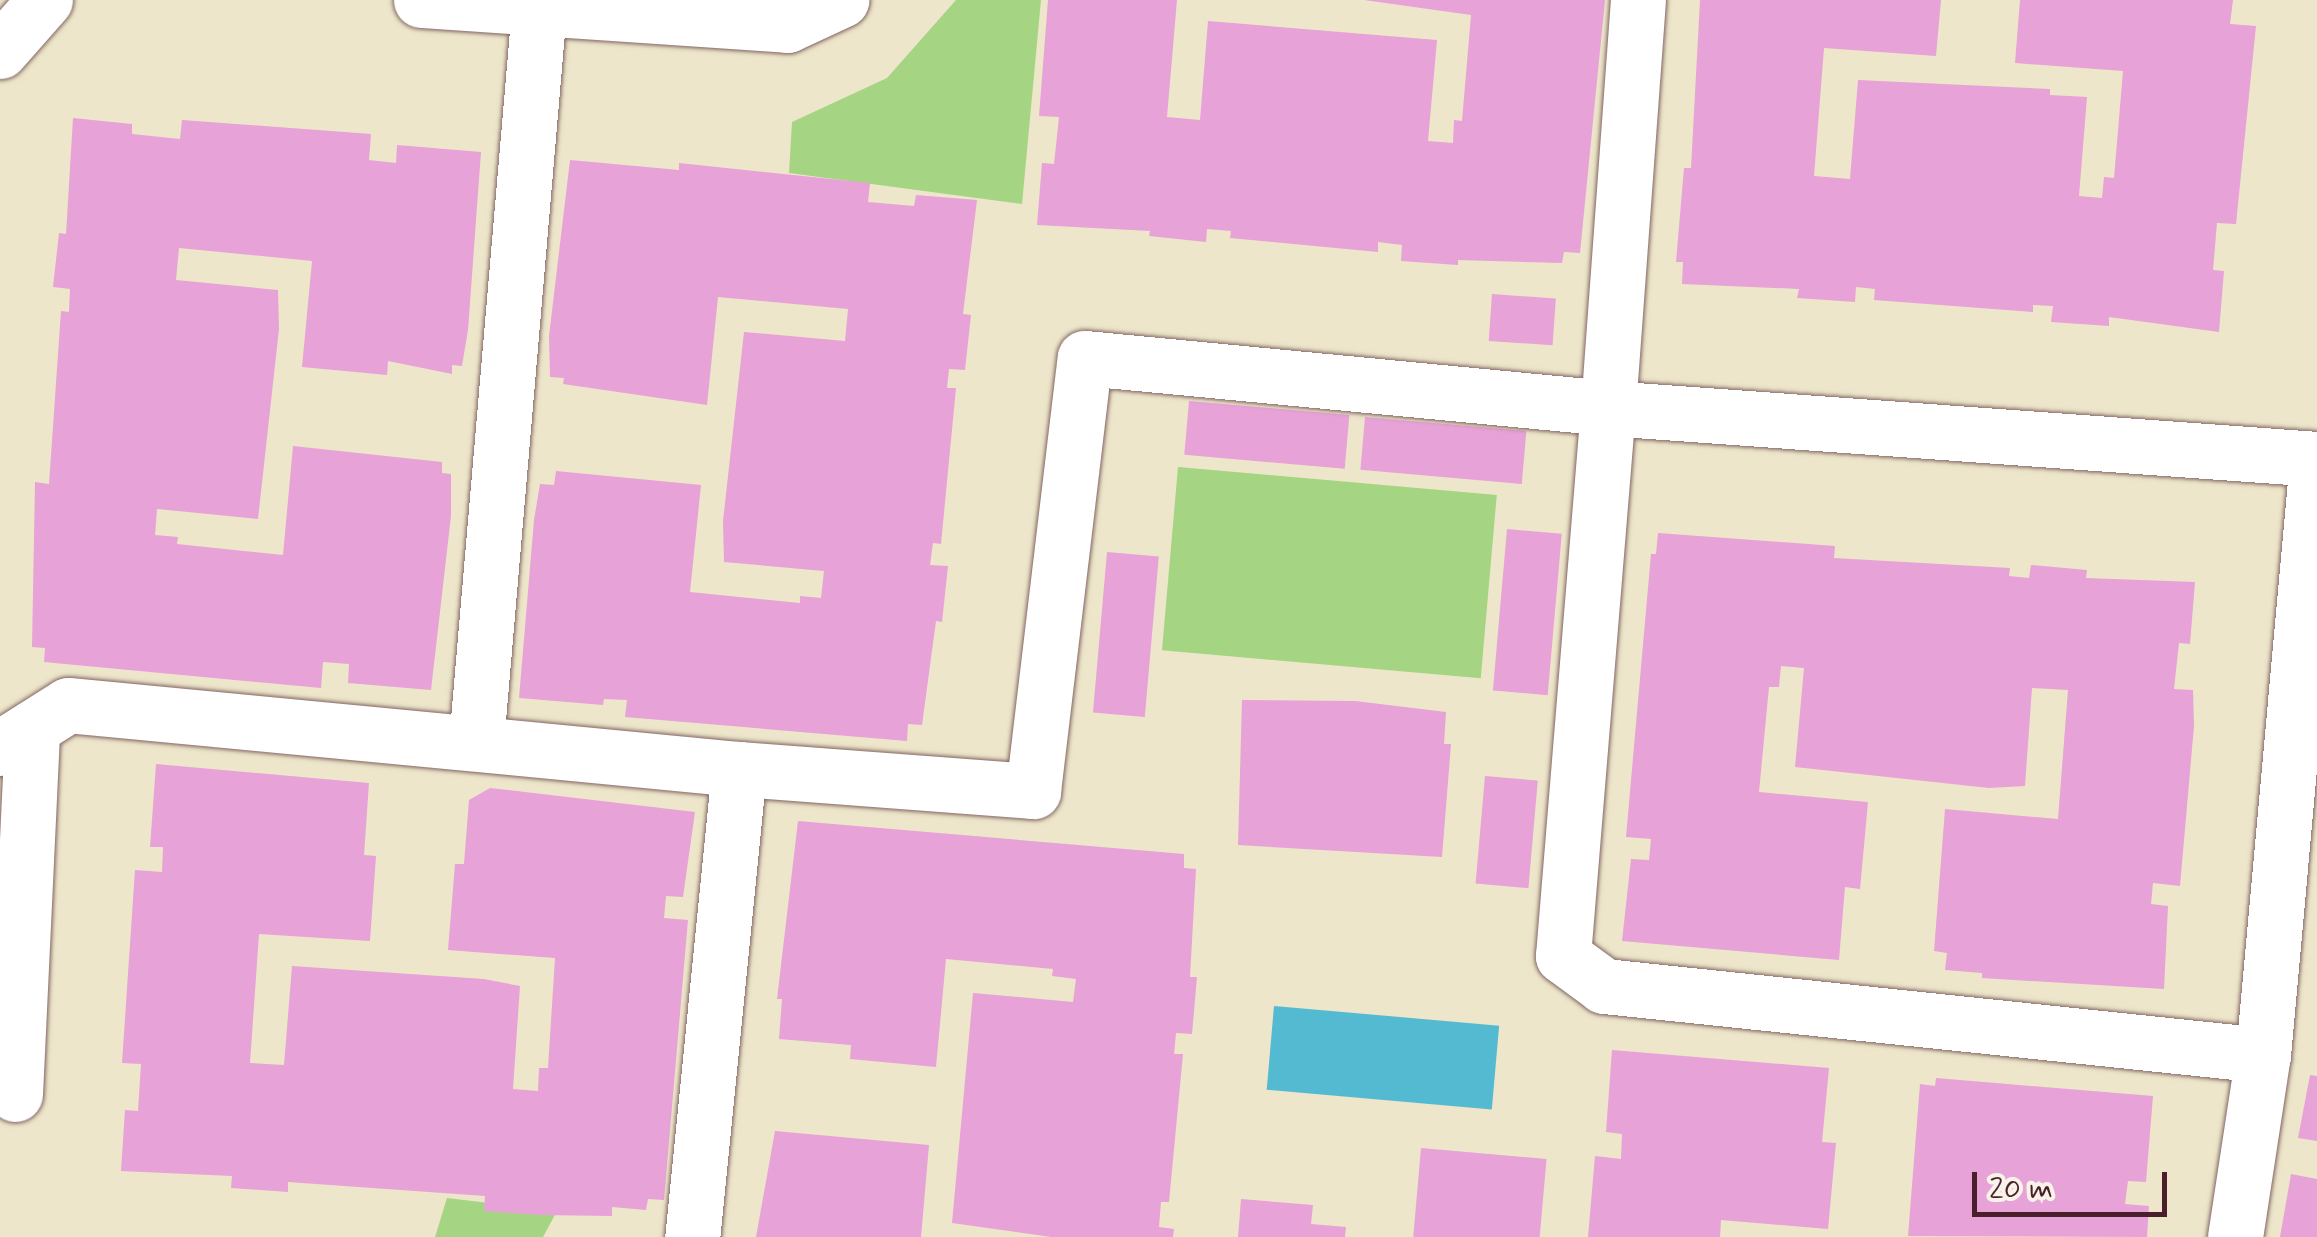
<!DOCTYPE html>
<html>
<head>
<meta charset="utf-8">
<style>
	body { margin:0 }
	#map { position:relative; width:2317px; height:1237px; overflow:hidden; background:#ede6ca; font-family:Mynerve,sans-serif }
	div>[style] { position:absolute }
	.green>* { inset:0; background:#a5d583; transform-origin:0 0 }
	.water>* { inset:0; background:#54bad2; transform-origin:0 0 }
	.building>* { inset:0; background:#e7a2d7; transform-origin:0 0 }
	.roads { filter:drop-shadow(0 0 2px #836563) drop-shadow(0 0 2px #836563) }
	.minor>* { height:55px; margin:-27.5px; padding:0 27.5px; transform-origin:27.5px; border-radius:27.5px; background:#fff }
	span { translate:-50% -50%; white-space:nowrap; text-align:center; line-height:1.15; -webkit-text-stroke:10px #f7f3e8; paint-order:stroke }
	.scale { position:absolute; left:1972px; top:1172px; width:195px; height:45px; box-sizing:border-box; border:5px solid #4a1f2b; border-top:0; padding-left:12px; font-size:30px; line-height:35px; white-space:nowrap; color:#4a1f2b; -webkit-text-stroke:8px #f7f3e8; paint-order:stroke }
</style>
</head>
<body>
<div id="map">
	<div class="green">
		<i style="clip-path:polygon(956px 0,1041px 0,1022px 204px,789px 173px,792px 122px,887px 78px)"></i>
		<i style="left:1178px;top:467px;width:320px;height:184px;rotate:5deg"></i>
		<i style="clip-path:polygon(447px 1198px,557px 1211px,543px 1237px,435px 1237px)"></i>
	</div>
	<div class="water">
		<i style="left:1274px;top:1006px;width:226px;height:84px;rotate:5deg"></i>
	</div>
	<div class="building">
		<i style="clip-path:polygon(1048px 0,1177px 0,1167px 117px,1200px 120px,1208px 21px,1437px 40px,1428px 141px,1453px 143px,1454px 120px,1462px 121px,1471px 15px,1364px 0,1605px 0,1580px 253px,1564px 252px,1562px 263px,1458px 260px,1458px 265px,1401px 261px,1402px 245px,1378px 242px,1378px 252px,1230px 238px,1231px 231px,1207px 229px,1206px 242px,1149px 236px,1150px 231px,1037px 225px,1042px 163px,1054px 164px,1059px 117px,1039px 116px)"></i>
		<i style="clip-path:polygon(1700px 0,1941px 0,1936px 56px,1824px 48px,1814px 176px,1850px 179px,1858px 80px,2050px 89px,2050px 95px,2087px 97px,2079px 196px,2102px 198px,2104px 177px,2114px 178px,2123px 71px,2015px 63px,2020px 0,2233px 0,2230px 24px,2256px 26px,2236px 224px,2217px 223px,2213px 270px,2224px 271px,2219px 332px,2109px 317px,2109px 326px,2051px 322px,2053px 306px,2033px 305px,2033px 312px,1874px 300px,1875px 289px,1856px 287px,1855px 302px,1797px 298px,1799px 289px,1682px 284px,1683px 262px,1676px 262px,1684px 168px,1691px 168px)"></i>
		<i style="clip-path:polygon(73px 118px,132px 124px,132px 134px,180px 139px,182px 120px,371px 134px,369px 160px,396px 163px,397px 145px,481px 152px,468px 330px,462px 366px,452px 365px,452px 374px,388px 361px,387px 375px,302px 367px,312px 261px,179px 248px,176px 280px,278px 290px,279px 329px,258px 519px,157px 509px,155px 535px,178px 537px,177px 544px,283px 555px,293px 446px,442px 462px,442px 473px,451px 474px,451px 516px,431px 690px,348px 683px,349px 664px,323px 662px,321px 688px,44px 662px,45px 648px,32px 647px,35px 482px,49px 484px,61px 311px,69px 312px,70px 289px,53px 287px,59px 233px,66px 234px)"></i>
		<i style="clip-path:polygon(570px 160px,679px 170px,679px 163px,870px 183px,868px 202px,914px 206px,916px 195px,977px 200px,963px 314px,971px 315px,965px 370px,949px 369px,947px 388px,956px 388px,941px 544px,933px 543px,930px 565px,948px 566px,942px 622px,936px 621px,922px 725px,908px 724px,907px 741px,625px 717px,627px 700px,604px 699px,603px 705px,519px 698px,534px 520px,540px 484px,554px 485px,556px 471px,701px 485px,690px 592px,800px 603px,800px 596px,821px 598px,824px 571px,724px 562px,723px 521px,744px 332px,845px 341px,848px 309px,718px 297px,707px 405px,563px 384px,564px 378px,550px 377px,549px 336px)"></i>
		<i style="left:1492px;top:294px;width:64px;height:47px;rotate:4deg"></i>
		<i style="left:1189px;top:401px;width:161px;height:54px;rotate:5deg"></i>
		<i style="left:1365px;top:417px;width:162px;height:53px;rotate:5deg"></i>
		<i style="left:1507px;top:529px;width:55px;height:162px;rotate:5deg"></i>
		<i style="clip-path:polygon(1658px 533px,1835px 546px,1834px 558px,2010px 568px,2009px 576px,2029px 578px,2031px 565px,2087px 570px,2086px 578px,2195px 582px,2190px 644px,2179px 643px,2174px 689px,2193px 690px,2194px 726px,2180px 886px,2153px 883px,2151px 904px,2168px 906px,2164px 989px,1982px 978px,1982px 973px,1945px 970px,1947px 953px,1934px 951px,1945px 809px,2058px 819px,2068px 690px,2032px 688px,2025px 786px,1989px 788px,1795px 767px,1804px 668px,1781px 666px,1779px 687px,1769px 687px,1759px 792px,1868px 802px,1860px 889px,1845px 887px,1839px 960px,1622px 941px,1631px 859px,1649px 860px,1651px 839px,1626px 837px,1651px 554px,1656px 554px)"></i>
		<i style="left:1107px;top:552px;width:52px;height:161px;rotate:5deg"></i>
		<i style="clip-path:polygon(1242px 700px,1355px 701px,1446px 712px,1444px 744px,1451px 744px,1442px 857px,1238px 845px)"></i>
		<i style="clip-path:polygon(156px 764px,369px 783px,364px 855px,376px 856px,370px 941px,259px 934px,250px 1063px,284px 1065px,292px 966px,484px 979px,520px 986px,513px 1089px,538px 1091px,539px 1068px,548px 1068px,555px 958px,448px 950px,455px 864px,464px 864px,469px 800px,490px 788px,695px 812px,683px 897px,666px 896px,664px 918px,688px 920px,664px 1200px,648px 1199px,646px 1210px,612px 1207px,612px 1216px,539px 1215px,484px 1211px,485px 1196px,288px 1182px,288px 1192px,231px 1188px,232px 1176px,121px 1171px,125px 1110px,138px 1111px,141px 1064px,122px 1063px,135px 870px,162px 872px,163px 847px,150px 847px)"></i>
		<i style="left:1485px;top:776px;width:53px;height:108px;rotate:5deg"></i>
		<i style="clip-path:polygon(798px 821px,1184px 854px,1184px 868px,1196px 869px,1190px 977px,1197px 977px,1192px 1034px,1176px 1033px,1174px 1054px,1183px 1054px,1169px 1202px,1161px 1202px,1159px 1227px,1174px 1229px,1173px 1237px,1051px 1237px,952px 1223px,973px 993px,1073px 1002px,1076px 979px,1052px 976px,1053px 969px,946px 959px,936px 1067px,850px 1059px,851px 1045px,779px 1039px,782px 999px,777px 999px)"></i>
		<i style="clip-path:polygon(1612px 1050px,1829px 1068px,1822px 1142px,1836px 1143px,1828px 1229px,1721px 1220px,1720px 1237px,1588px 1237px,1595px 1156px,1621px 1159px,1622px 1134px,1606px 1132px)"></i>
		<i style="clip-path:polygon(2310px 1075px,2317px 1076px,2317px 1141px,2298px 1138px)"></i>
		<i style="clip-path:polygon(1936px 1078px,2153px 1096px,2146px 1182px,2128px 1181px,2125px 1204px,2149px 1206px,2147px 1237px,1908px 1236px,1920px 1084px,1935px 1086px)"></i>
		<i style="clip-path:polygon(775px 1131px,929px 1145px,921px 1237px,756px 1237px)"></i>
		<i style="left:1421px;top:1148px;width:126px;height:89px;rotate:5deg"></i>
		<i style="clip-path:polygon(2291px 1174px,2317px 1179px,2317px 1237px,2280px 1237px)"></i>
		<i style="clip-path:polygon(1241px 1199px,1313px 1205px,1311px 1224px,1346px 1227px,1345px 1237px,1238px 1237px)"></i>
	</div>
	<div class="roads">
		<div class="minor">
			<i style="left:421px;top:0;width:118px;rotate:3.9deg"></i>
			<i style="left:539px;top:8px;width:738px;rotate:94.9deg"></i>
			<i style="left:539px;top:8px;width:249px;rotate:3.9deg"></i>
			<i style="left:787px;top:25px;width:60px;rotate:-24.8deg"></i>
			<i style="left:0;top:51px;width:68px;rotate:-48.6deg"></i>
			<i style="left:0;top:748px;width:80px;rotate:-32.3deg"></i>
			<i style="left:68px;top:705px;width:674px;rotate:5.45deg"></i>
			<i style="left:739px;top:769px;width:470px;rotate:95.7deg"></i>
			<i style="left:739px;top:769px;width:295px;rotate:4.3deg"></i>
			<i style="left:1033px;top:791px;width:436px;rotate:-83.2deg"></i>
			<i style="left:1085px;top:358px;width:525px;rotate:5.46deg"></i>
			<i style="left:1608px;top:408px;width:409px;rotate:-85.8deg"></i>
			<i style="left:2263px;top:1055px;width:663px;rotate:-174.02deg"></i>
			<i style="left:1604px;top:986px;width:51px;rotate:-143.8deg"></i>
			<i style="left:1563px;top:956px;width:550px;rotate:-85.31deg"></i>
			<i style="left:1608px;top:408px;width:711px;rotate:4.11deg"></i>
			<i style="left:15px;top:1094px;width:366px;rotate:-87.3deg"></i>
			<i style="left:2235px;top:1237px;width:184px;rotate:-81.3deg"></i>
			<i style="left:2263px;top:1055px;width:598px;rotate:-84.82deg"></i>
		</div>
	</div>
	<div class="scale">20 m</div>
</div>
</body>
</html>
